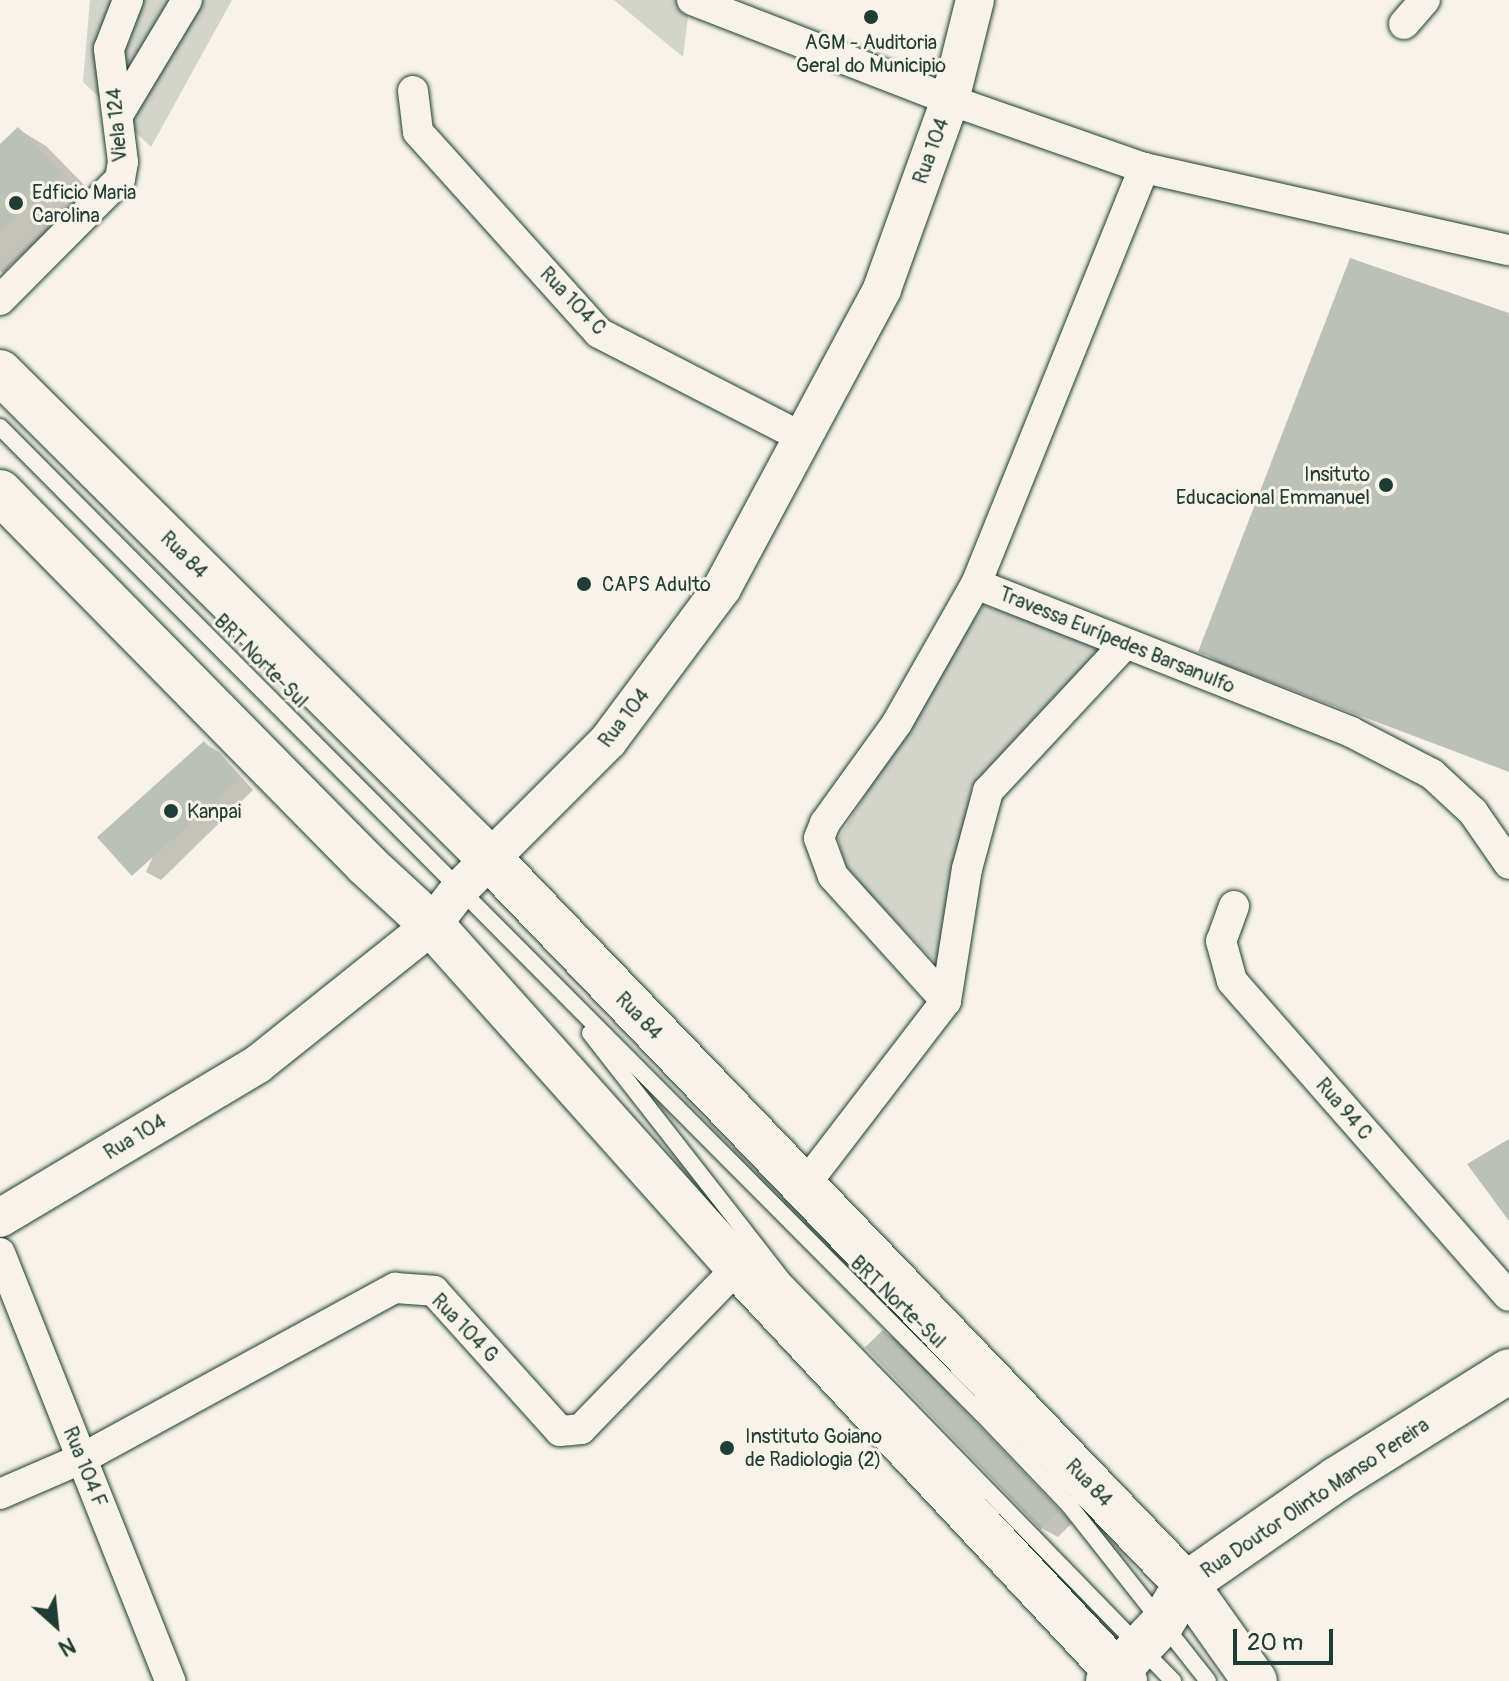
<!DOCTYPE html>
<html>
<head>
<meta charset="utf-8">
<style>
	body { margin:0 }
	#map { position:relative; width:1509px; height:1681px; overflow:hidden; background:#f7f3e8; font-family:Pangolin,sans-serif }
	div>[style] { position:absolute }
	.green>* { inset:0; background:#d3d5ca }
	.shadow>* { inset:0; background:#0003 }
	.building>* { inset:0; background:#bbc1b6; transform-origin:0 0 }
	.roads { filter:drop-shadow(0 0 2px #1f3d34) drop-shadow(0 0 2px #1f3d34) }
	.service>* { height:16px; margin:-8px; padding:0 8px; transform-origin:8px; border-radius:8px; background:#f7f3e8 }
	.minor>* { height:30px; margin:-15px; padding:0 15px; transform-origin:15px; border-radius:15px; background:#f7f3e8 }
	.tertiary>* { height:38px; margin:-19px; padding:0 19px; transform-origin:19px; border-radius:19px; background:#f7f3e8 }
	.secondary>* { height:44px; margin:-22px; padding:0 22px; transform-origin:22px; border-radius:22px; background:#f7f3e8 }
	.primary>* { height:44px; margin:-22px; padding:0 22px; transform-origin:22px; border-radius:22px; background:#f7f3e8 }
	.dots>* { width:22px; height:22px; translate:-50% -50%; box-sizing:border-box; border:4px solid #f7f3e8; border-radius:50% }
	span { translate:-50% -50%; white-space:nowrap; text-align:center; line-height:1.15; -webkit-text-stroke:6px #f7f3e8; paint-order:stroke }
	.poi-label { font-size:20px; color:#1f3d34 }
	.left { translate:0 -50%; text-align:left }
	.right { translate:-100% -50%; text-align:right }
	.street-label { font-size:20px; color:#1f3d34 }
	.north { position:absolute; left:16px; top:1585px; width:80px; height:80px; -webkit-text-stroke:6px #f7f3e8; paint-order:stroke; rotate:153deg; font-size:22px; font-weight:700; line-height:32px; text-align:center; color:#1f3d34 }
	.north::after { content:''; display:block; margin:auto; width:28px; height:36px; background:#1f3d34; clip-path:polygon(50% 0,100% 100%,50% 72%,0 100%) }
	.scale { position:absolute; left:1233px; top:1629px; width:100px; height:36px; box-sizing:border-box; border:4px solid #1f3d34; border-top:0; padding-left:10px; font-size:24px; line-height:28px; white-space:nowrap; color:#1f3d34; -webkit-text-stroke:6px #f7f3e8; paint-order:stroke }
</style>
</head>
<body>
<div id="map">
	<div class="green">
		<i style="clip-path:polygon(90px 0,232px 0,151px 147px,83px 82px)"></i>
		<i style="clip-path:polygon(614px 0,690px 0,683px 57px)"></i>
		<i style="clip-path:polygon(983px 605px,1104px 647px,972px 786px,941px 968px,863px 887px,845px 864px,838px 839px)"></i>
	</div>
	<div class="shadow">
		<i style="clip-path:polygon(18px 129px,46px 146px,89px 190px,3px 273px,0 271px,0 147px)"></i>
		<i style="clip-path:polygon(1509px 315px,1509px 772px,1220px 663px,1201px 651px)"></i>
		<i style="clip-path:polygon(204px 743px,219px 752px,253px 790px,161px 880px,146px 872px)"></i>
		<i style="clip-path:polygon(883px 1332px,898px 1341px,1072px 1523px,1058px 1537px,1043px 1529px)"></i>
	</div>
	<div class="building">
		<i style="clip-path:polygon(18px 127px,62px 173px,0 233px,0 144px)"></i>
		<i style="clip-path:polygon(1350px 258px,1509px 313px,1509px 771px,1198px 652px)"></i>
		<i style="left:204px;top:741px;width:52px;height:144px;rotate:48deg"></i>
		<i style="clip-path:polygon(1509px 1139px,1509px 1221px,1467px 1164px)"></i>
		<i style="left:883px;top:1330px;width:253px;height:25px;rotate:46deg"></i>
	</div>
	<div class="roads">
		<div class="service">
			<i style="left:0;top:427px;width:1392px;rotate:45.15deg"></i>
			<i style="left:982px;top:1414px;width:126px;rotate:46.3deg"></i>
			<i style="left:1069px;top:1505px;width:224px;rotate:51.7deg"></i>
			<i style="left:590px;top:1033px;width:312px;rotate:52deg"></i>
			<i style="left:782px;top:1279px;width:561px;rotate:45.79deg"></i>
		</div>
		<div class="minor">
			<i style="left:692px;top:0;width:277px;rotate:21.2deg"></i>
			<i style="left:950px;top:100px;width:206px;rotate:19.3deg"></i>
			<i style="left:1144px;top:168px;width:374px;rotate:12.7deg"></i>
			<i style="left:1404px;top:24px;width:32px;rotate:-49deg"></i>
			<i style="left:413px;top:91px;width:41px;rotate:83deg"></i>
			<i style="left:418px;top:132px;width:270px;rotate:48deg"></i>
			<i style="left:599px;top:333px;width:229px;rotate:27.2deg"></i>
			<i style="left:118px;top:115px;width:134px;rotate:-59deg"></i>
			<i style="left:0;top:300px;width:170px;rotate:-45.2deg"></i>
			<i style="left:120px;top:179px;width:17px;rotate:-80deg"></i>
			<i style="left:123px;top:162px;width:114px;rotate:-97.1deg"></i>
			<i style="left:109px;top:49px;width:53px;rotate:-68.8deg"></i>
			<i style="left:976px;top:584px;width:403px;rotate:21.5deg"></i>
			<i style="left:1351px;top:732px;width:91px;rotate:27.4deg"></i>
			<i style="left:1432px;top:774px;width:56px;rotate:42.8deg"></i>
			<i style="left:1473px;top:812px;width:63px;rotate:55.3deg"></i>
			<i style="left:1234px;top:906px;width:37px;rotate:110deg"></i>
			<i style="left:1221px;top:941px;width:41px;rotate:74.6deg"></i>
			<i style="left:1232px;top:981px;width:419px;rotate:48.7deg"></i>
			<i style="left:946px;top:1001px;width:169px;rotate:-132.1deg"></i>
			<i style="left:833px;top:876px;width:40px;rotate:-110.2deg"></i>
			<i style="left:819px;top:838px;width:16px;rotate:-68deg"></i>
			<i style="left:825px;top:823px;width:123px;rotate:-54.2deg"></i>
			<i style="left:897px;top:723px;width:160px;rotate:-60.4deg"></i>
			<i style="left:976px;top:584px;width:449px;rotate:-68deg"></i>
			<i style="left:804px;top:1186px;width:233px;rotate:-52.5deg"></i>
			<i style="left:946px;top:1001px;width:134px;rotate:-81deg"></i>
			<i style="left:967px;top:869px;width:81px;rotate:-74.9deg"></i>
			<i style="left:988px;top:791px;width:201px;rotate:-47deg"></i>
			<i style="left:0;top:1253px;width:461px;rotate:68.3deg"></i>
			<i style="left:0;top:1494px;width:88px;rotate:-23.4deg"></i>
			<i style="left:81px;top:1459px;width:358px;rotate:-28.6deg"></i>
			<i style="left:395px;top:1288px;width:39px;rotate:4deg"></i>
			<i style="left:434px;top:1291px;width:188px;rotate:48deg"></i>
			<i style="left:560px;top:1431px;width:21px;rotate:-5deg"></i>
			<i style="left:581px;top:1429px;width:226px;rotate:-45.9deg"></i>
		</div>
		<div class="tertiary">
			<i style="left:0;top:1218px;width:300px;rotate:-30.8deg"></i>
			<i style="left:258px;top:1064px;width:223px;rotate:-38.6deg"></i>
			<i style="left:432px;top:925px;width:44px;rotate:-52.4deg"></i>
			<i style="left:459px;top:890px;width:211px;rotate:-45deg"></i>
			<i style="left:608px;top:741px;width:191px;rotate:-53.3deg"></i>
			<i style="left:722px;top:588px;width:339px;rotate:-61.8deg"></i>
			<i style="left:882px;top:289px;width:201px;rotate:-70.2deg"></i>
			<i style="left:950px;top:100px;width:103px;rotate:-76deg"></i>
		</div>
		<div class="secondary">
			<i style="left:1108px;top:1681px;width:77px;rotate:-46.6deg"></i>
			<i style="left:1161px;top:1625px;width:48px;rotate:-58.6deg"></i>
			<i style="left:1186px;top:1584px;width:184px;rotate:-34.8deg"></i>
			<i style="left:1337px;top:1479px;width:203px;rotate:-32.1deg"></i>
		</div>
		<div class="primary">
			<i style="left:0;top:372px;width:691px;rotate:44.82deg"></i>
			<i style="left:490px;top:859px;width:1005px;rotate:46.17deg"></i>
			<i style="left:1186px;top:1584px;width:119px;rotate:54.6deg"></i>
			<i style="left:0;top:492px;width:523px;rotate:45.46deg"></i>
			<i style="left:367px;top:865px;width:88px;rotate:42.7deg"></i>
			<i style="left:432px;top:925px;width:459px;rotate:48.2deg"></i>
			<i style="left:738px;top:1267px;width:567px;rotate:46.93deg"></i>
		</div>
	</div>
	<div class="dots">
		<i style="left:871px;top:17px;background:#1f3d34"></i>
		<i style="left:16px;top:203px;background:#1f3d34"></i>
		<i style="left:1386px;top:485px;background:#1f3d34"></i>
		<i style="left:584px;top:584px;background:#1f3d34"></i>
		<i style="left:171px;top:811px;background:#1f3d34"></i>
		<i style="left:727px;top:1448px;background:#1f3d34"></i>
	</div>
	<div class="poi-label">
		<span style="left:871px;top:54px">AGM - Auditoria<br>Geral do Municipio</span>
		<span class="left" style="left:32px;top:204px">Edficio Maria<br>Carolina</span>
		<span class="right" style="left:1370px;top:486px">Insituto<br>Educacional Emmanuel</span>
		<span class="left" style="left:602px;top:584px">CAPS Adulto</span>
		<span class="left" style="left:187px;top:811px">Kanpai</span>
		<span class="left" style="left:745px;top:1448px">Instituto Goiano<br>de Radiologia (2)</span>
	</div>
	<div class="street-label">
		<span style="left:117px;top:125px;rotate:-95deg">Viela 124</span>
		<span style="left:931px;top:151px;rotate:-70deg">Rua 104</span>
		<span style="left:573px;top:301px;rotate:46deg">Rua 104 C</span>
		<span style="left:184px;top:555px;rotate:45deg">Rua 84</span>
		<span style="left:1117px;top:640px;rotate:22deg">Travessa Eurípedes Barsanulfo</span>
		<span style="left:261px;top:661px;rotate:45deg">BRT Norte-Sul</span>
		<span style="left:624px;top:718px;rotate:-52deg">Rua 104</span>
		<span style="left:639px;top:1016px;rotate:46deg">Rua 84</span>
		<span style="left:1344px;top:1109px;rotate:49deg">Rua 94 C</span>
		<span style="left:135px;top:1137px;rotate:-31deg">Rua 104</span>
		<span style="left:898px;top:1302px;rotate:44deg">BRT Norte-Sul</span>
		<span style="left:465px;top:1328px;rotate:46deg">Rua 104 G</span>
		<span style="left:85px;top:1467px;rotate:68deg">Rua 104 F</span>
		<span style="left:1089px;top:1483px;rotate:46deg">Rua 84</span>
		<span style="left:1315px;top:1498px;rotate:-34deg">Rua Doutor Olinto Manso Pereira</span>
	</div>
	<div class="north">N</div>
	<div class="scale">20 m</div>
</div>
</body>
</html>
